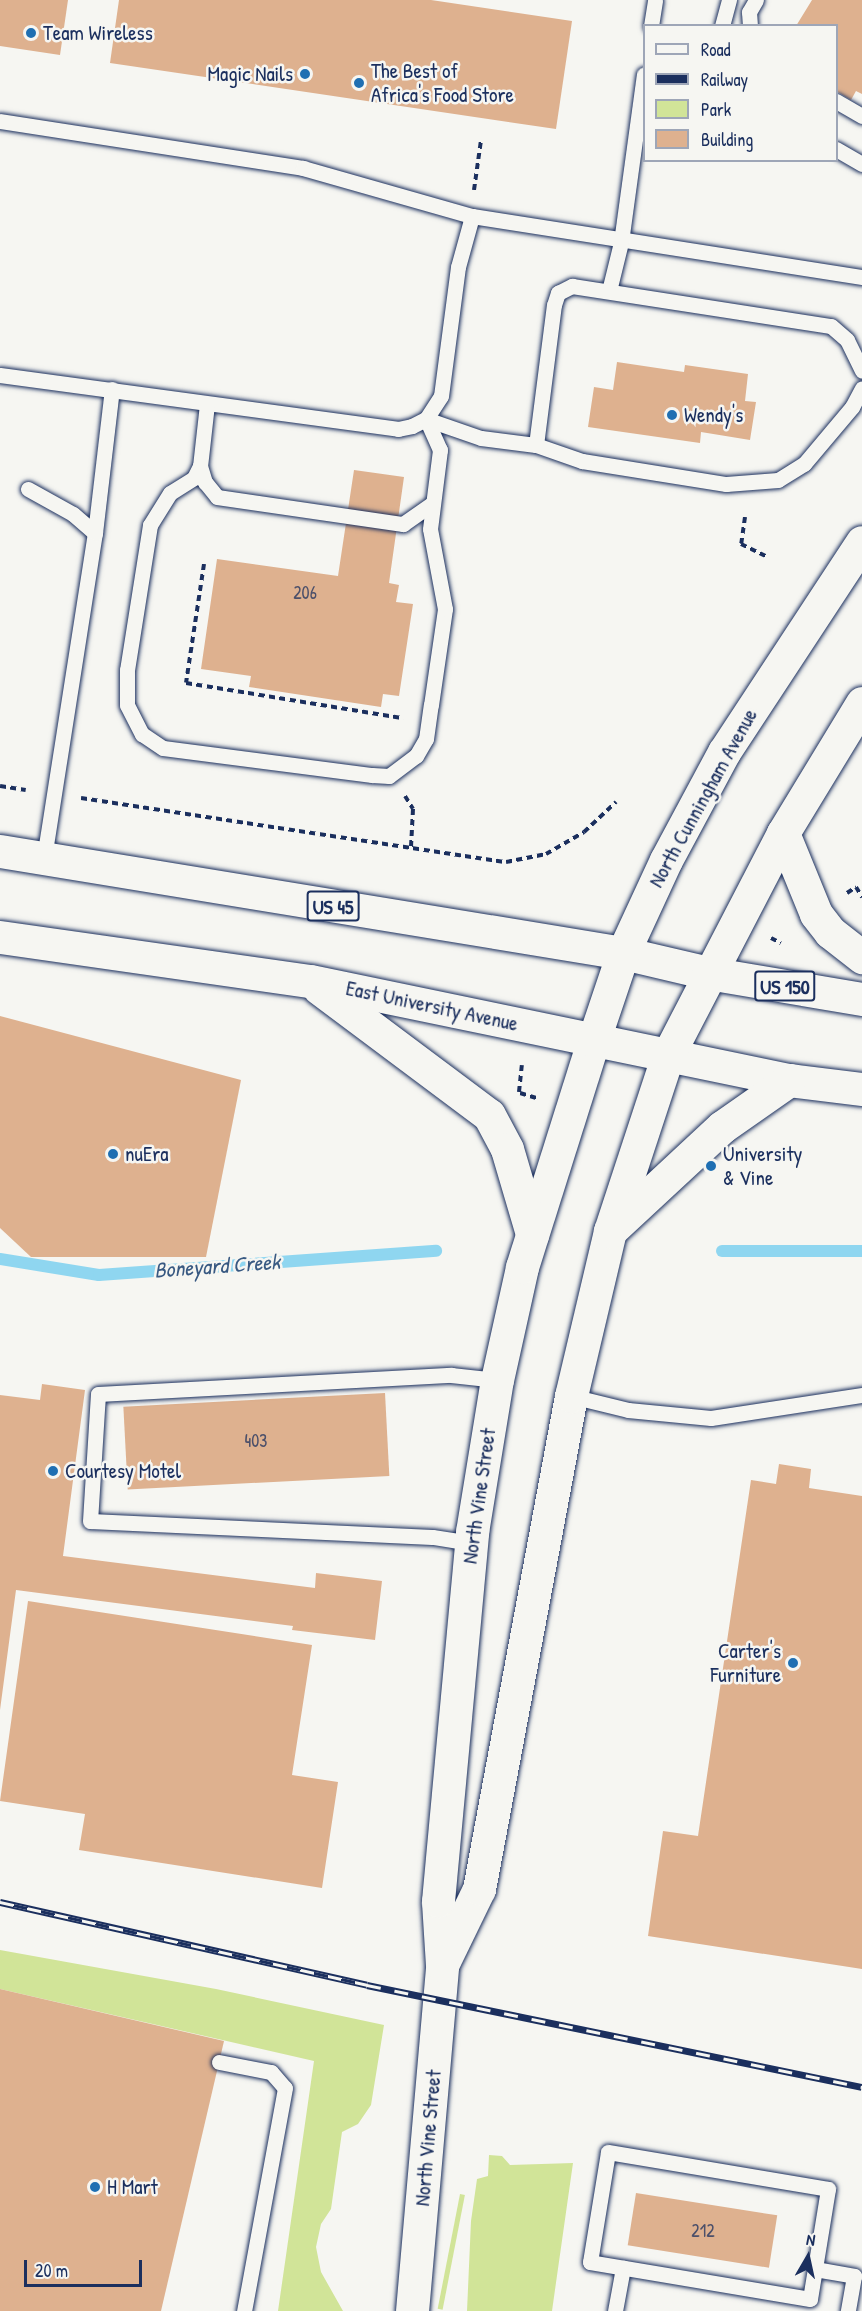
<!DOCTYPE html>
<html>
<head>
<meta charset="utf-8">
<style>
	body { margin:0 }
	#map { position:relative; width:862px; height:2311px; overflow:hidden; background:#f6f6f2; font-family:"Patrick Hand",sans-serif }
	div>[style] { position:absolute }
	.green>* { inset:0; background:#d1e498; transform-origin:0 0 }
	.stream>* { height:12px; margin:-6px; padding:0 6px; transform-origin:6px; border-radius:6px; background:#8fd6f0 }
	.building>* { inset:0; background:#deb18f; transform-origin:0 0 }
	.path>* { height:4px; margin-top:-2px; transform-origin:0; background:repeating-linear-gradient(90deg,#1b2f5e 0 6px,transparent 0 10.5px) }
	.roads { filter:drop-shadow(0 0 2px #1b2f5e) drop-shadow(0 0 2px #1b2f5e) }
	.service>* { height:15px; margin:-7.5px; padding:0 7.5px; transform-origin:7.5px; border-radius:7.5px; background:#f6f6f2 }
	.secondary>* { height:33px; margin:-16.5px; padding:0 16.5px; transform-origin:16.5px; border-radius:16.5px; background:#f6f6f2 }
	.primary>* { height:33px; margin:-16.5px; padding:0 16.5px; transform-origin:16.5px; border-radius:16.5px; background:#f6f6f2 }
	.rail>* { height:7px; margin-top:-3.5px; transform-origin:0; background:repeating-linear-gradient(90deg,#f6f6f2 0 14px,#1b2f5e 0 28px); box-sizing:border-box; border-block:2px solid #1b2f5e }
	.dots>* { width:16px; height:16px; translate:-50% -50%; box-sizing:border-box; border:3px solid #f6f6f2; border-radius:50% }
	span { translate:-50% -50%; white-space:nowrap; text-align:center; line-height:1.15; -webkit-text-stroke:5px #f6f6f2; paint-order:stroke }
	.number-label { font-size:18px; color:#4c506a }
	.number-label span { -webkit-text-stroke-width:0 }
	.shield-label span { padding:2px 4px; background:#f6f6f2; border:2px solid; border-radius:4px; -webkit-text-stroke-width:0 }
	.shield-label { font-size:20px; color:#1b2f5e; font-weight:700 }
	.poi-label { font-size:21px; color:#1b2f5e }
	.left { translate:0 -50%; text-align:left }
	.right { translate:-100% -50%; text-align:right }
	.street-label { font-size:21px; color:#1b2f5e }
	.water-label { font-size:22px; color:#385982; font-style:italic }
	.legend { position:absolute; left:643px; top:24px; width:195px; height:138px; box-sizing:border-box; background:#f6f6f2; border:2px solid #9ea6b7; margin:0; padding:8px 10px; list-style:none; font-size:18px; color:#1b2f5e }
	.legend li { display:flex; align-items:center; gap:12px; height:30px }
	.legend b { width:30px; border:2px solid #9ea6b7 }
	.north { position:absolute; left:778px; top:2227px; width:60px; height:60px; -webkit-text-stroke:4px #f6f6f2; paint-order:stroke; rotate:9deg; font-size:16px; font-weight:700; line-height:24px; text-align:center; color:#1b2f5e }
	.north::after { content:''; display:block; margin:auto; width:21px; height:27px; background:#1b2f5e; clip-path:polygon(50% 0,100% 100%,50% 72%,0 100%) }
	.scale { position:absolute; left:24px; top:2260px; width:118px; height:27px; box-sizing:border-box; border:3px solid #1b2f5e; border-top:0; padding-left:8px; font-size:18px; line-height:21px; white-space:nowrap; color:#1b2f5e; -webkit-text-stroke:4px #f6f6f2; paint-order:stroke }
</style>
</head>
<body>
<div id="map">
	<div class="green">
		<i style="clip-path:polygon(0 1950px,216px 1989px,384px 2025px,371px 2105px,358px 2124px,342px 2132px,331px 2209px,321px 2224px,316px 2247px,321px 2272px,343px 2311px,278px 2311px,314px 2061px,0 1989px)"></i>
		<i style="clip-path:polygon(489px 2155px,502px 2156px,510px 2165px,573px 2163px,552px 2311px,467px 2311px,471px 2221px,477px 2179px,488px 2176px)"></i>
		<i style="left:460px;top:2194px;width:5px;height:117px;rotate:11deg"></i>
	</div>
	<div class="stream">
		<i style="left:722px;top:1251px;width:140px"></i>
		<i style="left:0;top:1259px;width:100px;rotate:9.2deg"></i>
		<i style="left:99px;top:1275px;width:338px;rotate:-4.1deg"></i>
	</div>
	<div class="building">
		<i style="clip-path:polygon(0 0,68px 0,60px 55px,0 46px)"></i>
		<i style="clip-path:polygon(119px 0,431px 0,572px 21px,556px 129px,110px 63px)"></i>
		<i style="clip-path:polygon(812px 0,862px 0,862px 94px,856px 91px,851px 100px,836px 91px,836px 26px,796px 26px)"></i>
		<i style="clip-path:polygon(617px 362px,684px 372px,685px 365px,748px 374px,745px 401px,756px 402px,750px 440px,701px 432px,700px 443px,588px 427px,594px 387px,613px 390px)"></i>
		<i style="clip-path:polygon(354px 470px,404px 477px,389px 583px,399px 585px,396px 602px,413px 604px,399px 696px,383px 694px,381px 707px,249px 687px,251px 676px,201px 669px,217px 559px,338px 576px)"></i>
		<i style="clip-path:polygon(0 1016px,241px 1080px,206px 1257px,31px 1257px,0 1228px)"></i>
		<i style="clip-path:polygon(42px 1384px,85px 1390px,63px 1556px,315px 1588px,316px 1573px,382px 1581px,375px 1640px,292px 1630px,293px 1626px,16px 1590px,0 1710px,0 1395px,40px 1400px)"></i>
		<i style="left:385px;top:1393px;width:83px;height:262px;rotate:87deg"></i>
		<i style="clip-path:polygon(779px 1464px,811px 1469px,809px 1488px,862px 1496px,862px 1969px,648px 1936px,663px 1831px,698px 1836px,751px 1480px,776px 1484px)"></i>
		<i style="clip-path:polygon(28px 1601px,312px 1645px,292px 1775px,338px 1782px,322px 1888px,79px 1850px,85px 1814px,0 1801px)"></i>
		<i style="clip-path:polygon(0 1989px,224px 2041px,161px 2311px,0 2311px)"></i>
		<i style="left:636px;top:2193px;width:143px;height:53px;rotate:9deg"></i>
	</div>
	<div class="path">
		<i style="left:474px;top:190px;width:50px;rotate:-82deg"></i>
		<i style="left:745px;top:517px;width:27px;rotate:98deg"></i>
		<i style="left:741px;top:544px;width:28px;rotate:26deg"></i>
		<i style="left:204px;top:564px;width:120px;rotate:98.6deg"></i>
		<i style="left:186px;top:683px;width:220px;rotate:9.2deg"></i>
		<i style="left:0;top:786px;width:26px;rotate:9deg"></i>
		<i style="left:405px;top:796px;width:15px;rotate:58deg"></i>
		<i style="left:413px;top:809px;width:38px;rotate:93deg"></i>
		<i style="left:81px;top:798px;width:430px;rotate:8.6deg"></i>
		<i style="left:506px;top:862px;width:41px;rotate:-11.3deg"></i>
		<i style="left:546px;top:854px;width:44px;rotate:-30.1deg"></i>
		<i style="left:584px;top:832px;width:44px;rotate:-43.2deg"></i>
		<i style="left:847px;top:893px;width:11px;rotate:-34deg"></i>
		<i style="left:856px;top:887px;width:12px;rotate:59deg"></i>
		<i style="left:771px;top:938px;width:11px;rotate:27deg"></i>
		<i style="left:519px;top:1092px;width:27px;rotate:-84deg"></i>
		<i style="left:520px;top:1093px;width:17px;rotate:17deg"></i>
	</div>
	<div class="roads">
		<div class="service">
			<i style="left:651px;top:26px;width:26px;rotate:-81deg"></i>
			<i style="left:722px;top:26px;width:27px;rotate:-75deg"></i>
			<i style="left:750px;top:26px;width:14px;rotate:-94deg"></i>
			<i style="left:749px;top:12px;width:14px;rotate:-60deg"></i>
			<i style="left:836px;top:101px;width:30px;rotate:30deg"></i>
			<i style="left:0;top:121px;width:307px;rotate:8.8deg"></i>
			<i style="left:303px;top:168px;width:176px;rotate:15.9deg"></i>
			<i style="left:472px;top:216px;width:395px;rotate:8.9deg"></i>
			<i style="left:836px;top:149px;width:30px;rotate:30deg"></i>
			<i style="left:609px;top:291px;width:50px;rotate:-76.2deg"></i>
			<i style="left:621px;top:242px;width:169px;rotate:-82.2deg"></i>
			<i style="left:0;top:375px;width:402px;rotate:7.7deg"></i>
			<i style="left:398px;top:429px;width:14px;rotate:-12deg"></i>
			<i style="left:412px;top:426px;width:16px;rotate:-27deg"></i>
			<i style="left:426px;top:419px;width:27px;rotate:-57deg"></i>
			<i style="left:441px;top:396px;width:130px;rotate:-82.5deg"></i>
			<i style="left:458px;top:267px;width:53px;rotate:-74.6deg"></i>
			<i style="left:207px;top:404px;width:62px;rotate:96.4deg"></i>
			<i style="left:200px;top:466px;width:13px;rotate:117deg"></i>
			<i style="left:194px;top:478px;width:28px;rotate:148deg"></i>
			<i style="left:170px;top:493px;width:38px;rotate:122deg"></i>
			<i style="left:150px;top:525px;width:147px;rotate:99deg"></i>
			<i style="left:127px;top:670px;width:35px;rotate:90deg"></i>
			<i style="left:127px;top:705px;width:33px;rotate:63deg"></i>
			<i style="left:142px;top:734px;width:25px;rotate:34deg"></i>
			<i style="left:163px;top:748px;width:211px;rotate:7.4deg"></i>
			<i style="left:372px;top:775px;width:17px;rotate:3deg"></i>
			<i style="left:389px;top:776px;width:34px;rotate:-37deg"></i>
			<i style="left:416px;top:756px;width:20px;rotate:-60deg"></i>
			<i style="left:426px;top:739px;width:34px;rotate:-82deg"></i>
			<i style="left:431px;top:705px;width:97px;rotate:-81.7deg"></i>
			<i style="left:445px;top:609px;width:81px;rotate:-100.6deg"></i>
			<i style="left:430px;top:529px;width:80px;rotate:-82.8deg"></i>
			<i style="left:440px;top:450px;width:34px;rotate:-114deg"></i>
			<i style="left:426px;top:419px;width:58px;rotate:19.1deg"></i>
			<i style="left:481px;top:438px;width:55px;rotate:7.3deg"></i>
			<i style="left:536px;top:445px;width:49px;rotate:19.2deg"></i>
			<i style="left:582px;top:461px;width:146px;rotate:9.1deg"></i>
			<i style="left:726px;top:484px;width:52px;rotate:-4.4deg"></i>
			<i style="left:778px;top:480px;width:31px;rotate:-32deg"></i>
			<i style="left:804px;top:464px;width:75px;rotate:-49.9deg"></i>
			<i style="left:852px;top:407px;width:21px;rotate:-62deg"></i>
			<i style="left:536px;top:445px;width:141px;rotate:-82.7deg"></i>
			<i style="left:554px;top:305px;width:13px;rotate:-72deg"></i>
			<i style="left:558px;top:293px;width:16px;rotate:-27deg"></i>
			<i style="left:572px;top:286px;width:262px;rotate:8.8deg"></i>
			<i style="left:831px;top:326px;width:21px;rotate:41deg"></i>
			<i style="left:847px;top:340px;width:34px;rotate:64deg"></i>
			<i style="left:200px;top:466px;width:17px;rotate:73deg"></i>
			<i style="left:205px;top:482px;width:19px;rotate:51deg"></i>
			<i style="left:217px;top:497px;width:188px;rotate:8.3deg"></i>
			<i style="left:403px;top:524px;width:35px;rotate:-35deg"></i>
			<i style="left:28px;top:489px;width:51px;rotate:29.1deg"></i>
			<i style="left:73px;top:514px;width:29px;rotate:41deg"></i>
			<i style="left:44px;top:858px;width:329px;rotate:-81.1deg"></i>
			<i style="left:95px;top:533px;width:145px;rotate:-83.3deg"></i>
			<i style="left:571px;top:1396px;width:59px;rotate:13.8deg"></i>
			<i style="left:628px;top:1410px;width:83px;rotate:5.5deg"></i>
			<i style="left:711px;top:1418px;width:153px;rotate:-8.7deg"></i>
			<i style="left:471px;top:1543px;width:39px;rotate:-171deg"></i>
			<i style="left:432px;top:1537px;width:342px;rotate:-177.3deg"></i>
			<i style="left:90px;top:1521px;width:127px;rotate:-86.4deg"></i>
			<i style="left:98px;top:1394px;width:354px;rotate:-3.1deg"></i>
			<i style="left:451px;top:1375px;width:46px;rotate:6.2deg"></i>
			<i style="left:219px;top:2062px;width:53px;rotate:10.9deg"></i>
			<i style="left:271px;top:2072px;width:21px;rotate:49deg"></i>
			<i style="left:285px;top:2088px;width:227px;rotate:100.4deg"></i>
			<i style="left:608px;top:2152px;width:223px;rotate:9.5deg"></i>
			<i style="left:828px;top:2189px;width:111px;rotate:99.3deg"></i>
			<i style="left:810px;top:2299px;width:223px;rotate:-170.5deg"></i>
			<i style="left:590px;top:2262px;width:111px;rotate:-80.7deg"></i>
			<i style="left:815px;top:2269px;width:40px;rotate:10deg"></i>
			<i style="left:854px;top:2276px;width:36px;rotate:100deg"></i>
			<i style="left:615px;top:2311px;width:44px;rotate:-79.5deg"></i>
		</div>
		<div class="secondary">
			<i style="left:443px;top:1963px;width:82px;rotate:-64.1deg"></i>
			<i style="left:479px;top:1889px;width:502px;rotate:-79.43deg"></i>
			<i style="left:571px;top:1396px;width:170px;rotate:-76.7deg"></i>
			<i style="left:610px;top:1231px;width:185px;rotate:-71.8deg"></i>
			<i style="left:412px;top:2311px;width:347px;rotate:-85deg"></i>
			<i style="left:442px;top:1965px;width:64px;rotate:-93.6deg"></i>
			<i style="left:438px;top:1901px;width:371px;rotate:-84.7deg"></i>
			<i style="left:472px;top:1532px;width:154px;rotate:-80.7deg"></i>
			<i style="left:497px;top:1380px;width:116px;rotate:-77.5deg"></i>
			<i style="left:522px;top:1267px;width:239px;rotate:-72.5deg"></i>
		</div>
		<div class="primary">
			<i style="left:783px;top:833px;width:87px;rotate:67.8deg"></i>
			<i style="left:816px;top:914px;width:23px;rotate:52deg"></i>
			<i style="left:830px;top:932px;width:41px;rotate:38deg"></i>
			<i style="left:0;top:851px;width:631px;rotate:9.3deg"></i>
			<i style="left:623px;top:953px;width:87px;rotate:13.2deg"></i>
			<i style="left:708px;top:973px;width:156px;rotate:9.6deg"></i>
			<i style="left:0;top:937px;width:313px;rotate:8.1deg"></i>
			<i style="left:310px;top:981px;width:489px;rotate:11.7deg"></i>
			<i style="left:789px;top:1080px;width:74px;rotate:7deg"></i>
			<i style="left:319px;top:988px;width:212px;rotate:36.8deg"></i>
			<i style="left:489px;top:1115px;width:38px;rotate:62deg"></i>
			<i style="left:507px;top:1149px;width:89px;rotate:73.6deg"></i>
			<i style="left:594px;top:1039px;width:91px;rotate:-71.4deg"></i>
			<i style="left:623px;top:953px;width:102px;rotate:-65.2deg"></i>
			<i style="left:666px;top:860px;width:123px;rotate:-61.8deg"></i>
			<i style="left:724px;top:752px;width:251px;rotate:-56.7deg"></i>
			<i style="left:668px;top:1055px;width:250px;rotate:-62.6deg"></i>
			<i style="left:783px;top:833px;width:152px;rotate:-58.7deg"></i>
			<i style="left:610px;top:1231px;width:153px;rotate:-42.9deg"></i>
			<i style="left:722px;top:1127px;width:82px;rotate:-35deg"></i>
		</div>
	</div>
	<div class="rail">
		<i style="left:0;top:1902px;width:376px;rotate:12.7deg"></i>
		<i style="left:367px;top:1985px;width:505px;rotate:11.64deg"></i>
	</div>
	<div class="dots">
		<i style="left:31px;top:33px;background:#1f6fb2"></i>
		<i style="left:305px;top:74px;background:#1f6fb2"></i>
		<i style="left:359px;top:83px;background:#1f6fb2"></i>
		<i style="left:672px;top:415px;background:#1f6fb2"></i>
		<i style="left:113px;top:1154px;background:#1f6fb2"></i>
		<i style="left:711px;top:1166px;background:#1f6fb2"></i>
		<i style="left:53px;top:1471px;background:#1f6fb2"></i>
		<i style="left:793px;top:1663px;background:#1f6fb2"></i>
		<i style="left:95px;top:2187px;background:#1f6fb2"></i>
	</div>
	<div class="number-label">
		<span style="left:305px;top:593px">206</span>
		<span style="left:256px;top:1441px">403</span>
		<span style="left:703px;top:2231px">212</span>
	</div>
	<div class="shield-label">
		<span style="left:333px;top:906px">US 45</span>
		<span style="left:785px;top:986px">US 150</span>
	</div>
	<div class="poi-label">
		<span class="left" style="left:43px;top:33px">Team Wireless</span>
		<span class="left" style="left:371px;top:83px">The Best of<br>Africa's Food Store</span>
		<span class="right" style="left:293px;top:74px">Magic Nails</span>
		<span class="left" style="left:684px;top:415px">Wendy's</span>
		<span class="left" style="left:125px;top:1154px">nuEra</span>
		<span class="left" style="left:723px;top:1166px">University<br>&amp; Vine</span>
		<span class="left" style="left:65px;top:1471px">Courtesy Motel</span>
		<span class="right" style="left:781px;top:1663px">Carter's<br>Furniture</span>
		<span class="left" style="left:107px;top:2187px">H Mart</span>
	</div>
	<div class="street-label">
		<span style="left:703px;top:798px;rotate:-61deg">North Cunningham Avenue</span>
		<span style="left:432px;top:1006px;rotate:12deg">East University Avenue</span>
		<span style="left:479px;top:1496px;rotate:-82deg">North Vine Street</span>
		<span style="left:428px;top:2138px;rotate:-85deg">North Vine Street</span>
	</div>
	<div class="water-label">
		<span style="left:217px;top:1266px;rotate:-4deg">Boneyard Creek</span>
	</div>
	<ul class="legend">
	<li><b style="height:8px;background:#f6f6f2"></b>Road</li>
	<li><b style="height:8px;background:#1b2f5e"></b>Railway</li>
	<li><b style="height:16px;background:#d1e498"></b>Park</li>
	<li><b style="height:16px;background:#deb18f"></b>Building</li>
	</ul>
	<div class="north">N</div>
	<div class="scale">20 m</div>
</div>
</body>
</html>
